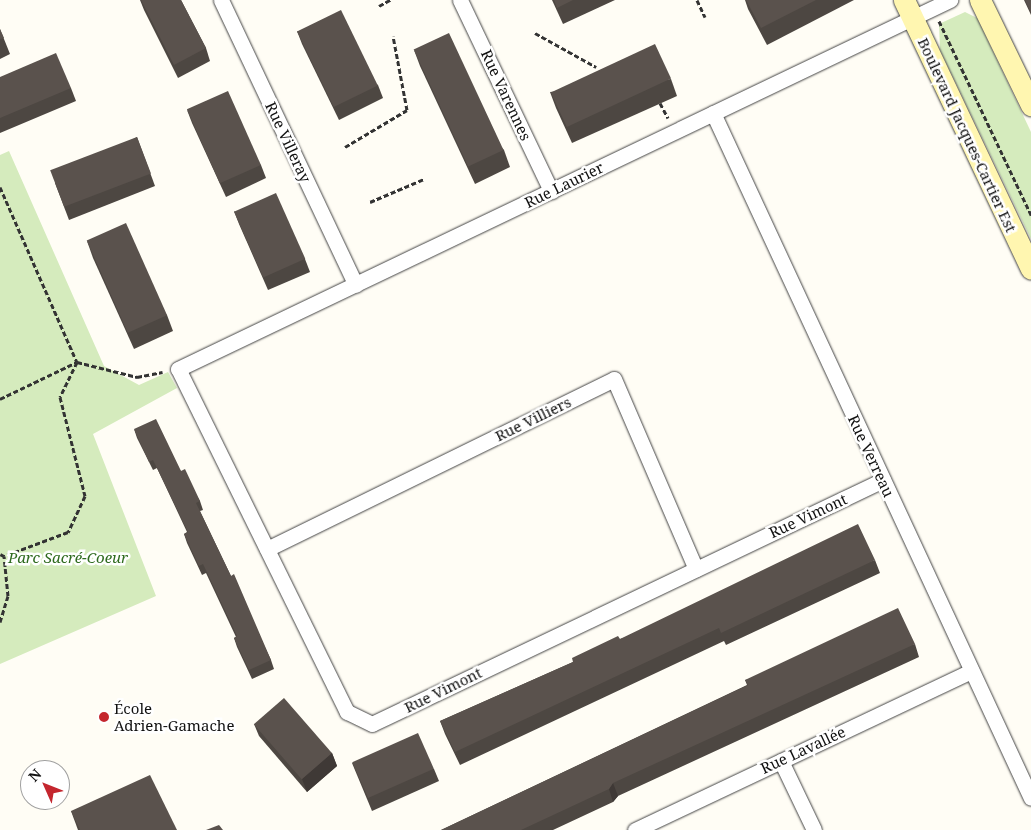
<!DOCTYPE html>
<html>
<head>
<meta charset="utf-8">
<style>
	body { margin:0 }
	#map { position:relative; width:1031px; height:830px; overflow:hidden; background:#fffdf5; font-family:"Noto Serif",serif }
	div>[style] { position:absolute }
	.green>* { inset:0; background:#d5ebbd }
	.path>* { height:3px; margin-top:-1.5px; transform-origin:0; background:repeating-linear-gradient(90deg,#333 0 5px,transparent 0 7.5px) }
	.roads { filter:drop-shadow(0 0 1px #444) drop-shadow(0 0 1px #444) }
	.minor>* { height:15px; margin:-7.5px; padding:0 7.5px; transform-origin:7.5px; border-radius:7.5px; background:#fff }
	.secondary>* { height:21px; margin:-10.5px; padding:0 10.5px; transform-origin:10.5px; border-radius:10.5px; background:#fff6b0 }
	.wall>* { inset:0; background:#4d4742 }
	.shaded-wall>* { inset:0; background:#3f3936 }
	.building>* { inset:0; background:#5a524d; transform-origin:0 0 }
	.dots>* { width:14px; height:14px; translate:-50% -50%; box-sizing:border-box; border:2px solid #fff; border-radius:50% }
	span { translate:-50% -50%; white-space:nowrap; text-align:center; line-height:1.15; -webkit-text-stroke:5px #fff; paint-order:stroke }
	.street-label { font-size:15px; color:#111 }
	.park-label { font-size:15px; color:#2f6b1f; font-style:italic }
	.poi-label { font-size:15px; color:#111 }
	.left { translate:0 -50%; text-align:left }
	.north { position:absolute; left:20px; top:760px; width:50px; height:50px; box-sizing:border-box; background:#fff; border:1px solid #a0a0a0; border-radius:50%; rotate:314deg; font-size:14px; font-weight:700; line-height:20px; text-align:center; color:#111 }
	.north::after { content:''; display:block; margin:auto; width:18px; height:22px; background:#c4262e; clip-path:polygon(50% 0,100% 100%,50% 72%,0 100%) }
</style>
</head>
<body>
<div id="map">
	<div class="green">
		<i style="clip-path:polygon(965px 12px,977px 18px,1031px 132px,1031px 239px,940px 50px,939px 24px)"></i>
		<i style="clip-path:polygon(9px 151px,104px 366px,139px 385px,168px 372px,177px 388px,93px 434px,156px 596px,0 664px,0 155px)"></i>
	</div>
	<div class="path">
		<i style="left:697px;top:0;width:19px;rotate:65deg"></i>
		<i style="left:379px;top:6px;width:13px;rotate:-29deg"></i>
		<i style="left:939px;top:21px;width:215px;rotate:64.6deg"></i>
		<i style="left:535px;top:33px;width:70px;rotate:29.1deg"></i>
		<i style="left:660px;top:103px;width:17px;rotate:62deg"></i>
		<i style="left:345px;top:147px;width:72px;rotate:-30.8deg"></i>
		<i style="left:407px;top:110px;width:75px;rotate:-100.7deg"></i>
		<i style="left:0;top:187px;width:191px;rotate:66.3deg"></i>
		<i style="left:77px;top:362px;width:39px;rotate:116deg"></i>
		<i style="left:60px;top:397px;width:102px;rotate:75.8deg"></i>
		<i style="left:85px;top:496px;width:40px;rotate:115deg"></i>
		<i style="left:68px;top:532px;width:68px;rotate:159.4deg"></i>
		<i style="left:4px;top:556px;width:4px;rotate:-153deg"></i>
		<i style="left:370px;top:202px;width:59px;rotate:-23.1deg"></i>
		<i style="left:0;top:399px;width:85px;rotate:-25.7deg"></i>
		<i style="left:77px;top:362px;width:62px;rotate:14deg"></i>
		<i style="left:137px;top:377px;width:26px;rotate:-11deg"></i>
		<i style="left:0;top:622px;width:27px;rotate:-73deg"></i>
		<i style="left:8px;top:596px;width:40px;rotate:-95.7deg"></i>
	</div>
	<div class="roads">
		<div class="minor">
			<i style="left:221px;top:0;width:315px;rotate:64.7deg"></i>
			<i style="left:460px;top:0;width:212px;rotate:64.5deg"></i>
			<i style="left:713px;top:113px;width:755px;rotate:65.1deg"></i>
			<i style="left:883px;top:480px;width:566px;rotate:154.48deg"></i>
			<i style="left:372px;top:724px;width:28px;rotate:-154deg"></i>
			<i style="left:347px;top:712px;width:382px;rotate:-116.2deg"></i>
			<i style="left:178px;top:369px;width:856px;rotate:-25.55deg"></i>
			<i style="left:267px;top:549px;width:386px;rotate:-26.1deg"></i>
			<i style="left:614px;top:379px;width:207px;rotate:66.7deg"></i>
			<i style="left:781px;top:761px;width:76px;rotate:64.4deg"></i>
			<i style="left:635px;top:830px;width:372px;rotate:-25.3deg"></i>
		</div>
		<div class="secondary">
			<i style="left:904px;top:0;width:297px;rotate:64.7deg"></i>
			<i style="left:980px;top:0;width:117px;rotate:64.1deg"></i>
		</div>
	</div>
	<div class="wall">
		<i style="clip-path:polygon(140px 0,181px 0,206px 48px,210px 61px,178px 78px,144px 10px)"></i>
		<i style="clip-path:polygon(552px 0,615px 0,563px 24px)"></i>
		<i style="clip-path:polygon(745px 0,854px 0,767px 45px,748px 9px)"></i>
		<i style="clip-path:polygon(1024px 0,1031px 0,1031px 15px)"></i>
		<i style="clip-path:polygon(0 29px,10px 54px,0 59px)"></i>
		<i style="clip-path:polygon(297px 31px,378px 85px,383px 98px,339px 120px,302px 44px)"></i>
		<i style="clip-path:polygon(414px 50px,504px 150px,510px 167px,475px 184px,420px 66px)"></i>
		<i style="clip-path:polygon(0 77px,71px 88px,76px 101px,0 133px)"></i>
		<i style="clip-path:polygon(671px 79px,677px 96px,572px 143px,556px 108px,550px 92px)"></i>
		<i style="clip-path:polygon(187px 110px,261px 165px,266px 178px,226px 197px,192px 123px)"></i>
		<i style="clip-path:polygon(137px 137px,155px 186px,69px 220px,55px 183px)"></i>
		<i style="clip-path:polygon(234px 211px,305px 259px,310px 272px,268px 290px,239px 224px)"></i>
		<i style="clip-path:polygon(87px 241px,167px 315px,173px 331px,134px 349px,93px 258px)"></i>
		<i style="clip-path:polygon(134px 429px,181px 471px,200px 501px,203px 510px,200px 511px,271px 660px,274px 669px,252px 679px,237px 647px,234px 638px,236px 637px,206px 573px,202px 575px,187px 543px,184px 534px,187px 532px,157px 468px,153px 470px,137px 438px)"></i>
		<i style="clip-path:polygon(875px 560px,880px 573px,726px 645px,724px 641px,460px 765px,445px 734px,440px 721px,573px 662px,620px 639px)"></i>
		<i style="clip-path:polygon(915px 644px,919px 657px,618px 796px,613px 802px,553px 830px,441px 830px,747px 685px,745px 680px)"></i>
		<i style="clip-path:polygon(254px 724px,332px 753px,337px 766px,307px 792px,259px 736px)"></i>
		<i style="clip-path:polygon(352px 763px,434px 769px,439px 781px,372px 811px)"></i>
		<i style="clip-path:polygon(71px 811px,177px 830px,78px 830px)"></i>
	</div>
	<div class="shaded-wall">
		<i style="clip-path:polygon(332px 753px,337px 766px,307px 792px,302px 779px)"></i>
		<i style="clip-path:polygon(613px 783px,618px 796px,613px 802px,609px 789px)"></i>
	</div>
	<div class="building">
		<i style="clip-path:polygon(141px 0,181px 0,206px 48px,174px 65px)"></i>
		<i style="clip-path:polygon(554px 0,573px 0,557px 8px)"></i>
		<i style="clip-path:polygon(746px 0,816px 0,761px 28px)"></i>
		<i style="clip-path:polygon(1025px 0,1031px 0,1031px 13px)"></i>
		<i style="left:341px;top:10px;width:84px;height:49px;rotate:64deg"></i>
		<i style="clip-path:polygon(0 29px,4px 38px,0 39px)"></i>
		<i style="left:449px;top:33px;width:129px;height:39px;rotate:65deg"></i>
		<i style="left:655px;top:44px;width:38px;height:115px;rotate:65deg"></i>
		<i style="clip-path:polygon(56px 53px,71px 88px,0 118px,0 77px)"></i>
		<i style="left:228px;top:91px;width:81px;height:45px;rotate:66deg"></i>
		<i style="left:137px;top:137px;width:39px;height:93px;rotate:69deg"></i>
		<i style="left:276px;top:193px;width:72px;height:46px;rotate:66deg"></i>
		<i style="left:126px;top:223px;width:101px;height:43px;rotate:66deg"></i>
		<i style="clip-path:polygon(156px 419px,181px 471px,185px 469px,200px 501px,196px 503px,231px 576px,234px 574px,271px 660px,249px 670px,234px 638px,237px 636px,203px 564px,199px 566px,184px 534px,188px 532px,153px 460px,149px 462px,134px 429px)"></i>
		<i style="clip-path:polygon(858px 524px,875px 560px,721px 633px,719px 628px,455px 752px,440px 721px,573px 662px,572px 658px,618px 636px,620px 639px)"></i>
		<i style="clip-path:polygon(898px 608px,915px 644px,613px 783px,609px 789px,521px 830px,441px 830px,748px 685px,745px 680px)"></i>
		<i style="left:284px;top:698px;width:73px;height:40px;rotate:49deg"></i>
		<i style="left:418px;top:733px;width:39px;height:72px;rotate:66deg"></i>
		<i style="clip-path:polygon(150px 775px,177px 830px,80px 830px,71px 811px)"></i>
		<i style="clip-path:polygon(219px 825px,223px 830px,206px 830px)"></i>
	</div>
	<div class="dots">
		<i style="left:104px;top:717px;background:#c4262e"></i>
	</div>
	<div class="street-label">
		<span style="left:506px;top:95px;rotate:65deg">Rue Varennes</span>
		<span style="left:967px;top:135px;rotate:65deg">Boulevard Jacques-Cartier Est</span>
		<span style="left:288px;top:142px;rotate:65deg">Rue Villeray</span>
		<span style="left:564px;top:185px;rotate:-26deg">Rue Laurier</span>
		<span style="left:533px;top:419px;rotate:-26deg">Rue Villiers</span>
		<span style="left:871px;top:456px;rotate:65deg">Rue Verreau</span>
		<span style="left:808px;top:516px;rotate:-25deg">Rue Vimont</span>
		<span style="left:443px;top:690px;rotate:-26deg">Rue Vimont</span>
		<span style="left:803px;top:750px;rotate:-25deg">Rue Lavallée</span>
	</div>
	<div class="park-label">
		<span style="left:68px;top:558px">Parc Sacré-Coeur</span>
	</div>
	<div class="poi-label">
		<span class="left" style="left:114px;top:717px">École<br>Adrien-Gamache</span>
	</div>
	<div class="north">N</div>
</div>
</body>
</html>
